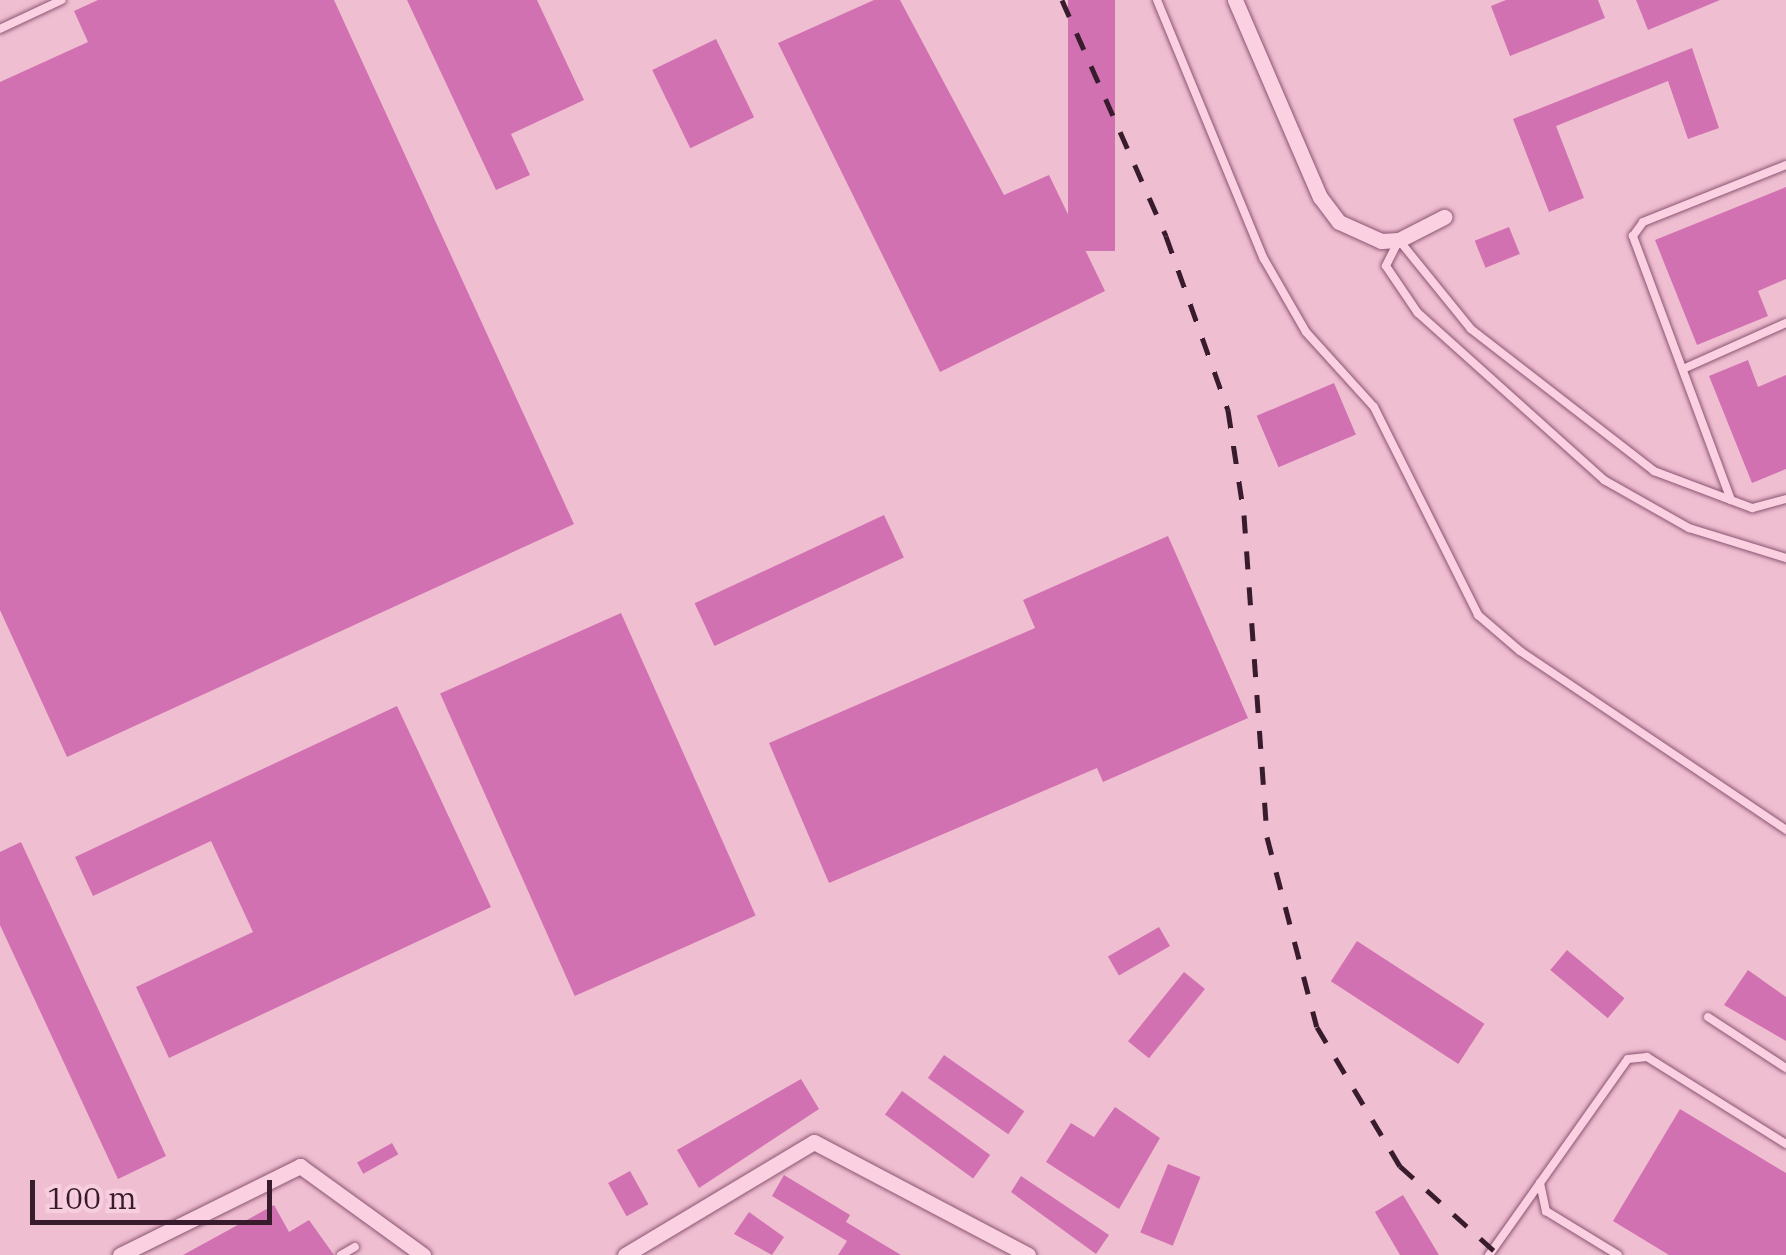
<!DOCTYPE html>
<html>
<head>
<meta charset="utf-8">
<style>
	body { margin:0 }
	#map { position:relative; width:1786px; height:1255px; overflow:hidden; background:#f0bed1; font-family:"IBM Plex Serif",serif }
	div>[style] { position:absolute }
	.building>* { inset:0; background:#d171b2; transform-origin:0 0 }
	.roads { filter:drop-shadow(0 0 2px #8a5573) drop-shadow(0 0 2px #8a5573) }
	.service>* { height:8px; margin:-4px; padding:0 4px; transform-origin:4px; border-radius:4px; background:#fbd1e1 }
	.minor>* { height:15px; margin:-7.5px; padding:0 7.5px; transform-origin:7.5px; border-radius:7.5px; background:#fbd1e1 }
	.rail>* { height:5px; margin-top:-2.5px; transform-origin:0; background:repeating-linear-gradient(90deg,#381b2d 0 18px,transparent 0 36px) }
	span { translate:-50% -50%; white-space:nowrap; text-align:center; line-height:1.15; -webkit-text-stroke:10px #f7cede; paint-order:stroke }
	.scale { position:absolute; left:30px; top:1180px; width:242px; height:45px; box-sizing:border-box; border:5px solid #381b2d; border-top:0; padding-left:12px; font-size:30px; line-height:35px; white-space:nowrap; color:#381b2d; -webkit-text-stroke:8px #f7cede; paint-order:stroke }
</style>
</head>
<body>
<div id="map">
	<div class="building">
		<i style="clip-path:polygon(98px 0,334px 0,574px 524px,67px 757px,0 610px,0 82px,88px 42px,74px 11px)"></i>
		<i style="clip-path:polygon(407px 0,537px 0,584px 100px,511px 134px,530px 175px,496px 190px)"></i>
		<i style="clip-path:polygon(874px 0,900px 0,1004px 195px,1049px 175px,1105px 291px,940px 372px,778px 43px)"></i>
		<i style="left:1068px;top:0;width:47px;height:251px"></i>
		<i style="clip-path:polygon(1506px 0,1598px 0,1605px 18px,1510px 56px,1491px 6px)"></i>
		<i style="clip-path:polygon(1636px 0,1720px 0,1648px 30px)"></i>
		<i style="left:716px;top:39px;width:87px;height:71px;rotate:64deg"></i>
		<i style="clip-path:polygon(1692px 48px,1719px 128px,1688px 139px,1668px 81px,1556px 126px,1584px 198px,1549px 212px,1513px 119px)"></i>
		<i style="clip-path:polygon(1786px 187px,1786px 279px,1758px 291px,1768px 316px,1697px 345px,1655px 240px)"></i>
		<i style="left:1509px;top:227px;width:29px;height:37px;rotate:68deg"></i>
		<i style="clip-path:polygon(1748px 360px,1758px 387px,1786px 375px,1786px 469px,1752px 483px,1709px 376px)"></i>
		<i style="left:1334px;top:383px;width:56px;height:84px;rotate:67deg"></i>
		<i style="left:884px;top:515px;width:47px;height:209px;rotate:65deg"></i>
		<i style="clip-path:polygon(1168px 536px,1248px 718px,1103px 782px,1097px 768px,829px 883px,769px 743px,1035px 628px,1023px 600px)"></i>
		<i style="left:621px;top:613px;width:331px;height:198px;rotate:66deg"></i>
		<i style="clip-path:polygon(397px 706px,491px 907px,169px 1058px,136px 987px,253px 932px,211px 841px,93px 896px,75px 857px)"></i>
		<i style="clip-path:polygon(21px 842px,166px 1156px,118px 1179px,0 925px,0 852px)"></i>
		<i style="left:1159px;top:927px;width:22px;height:59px;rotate:60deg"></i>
		<i style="left:1357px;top:941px;width:152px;height:48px;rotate:33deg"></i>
		<i style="left:1567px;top:950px;width:75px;height:26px;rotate:40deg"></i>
		<i style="clip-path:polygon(1748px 970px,1786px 997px,1786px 1041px,1724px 1005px)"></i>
		<i style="left:1184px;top:972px;width:27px;height:89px;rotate:39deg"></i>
		<i style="left:944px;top:1055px;width:98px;height:28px;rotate:35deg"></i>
		<i style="clip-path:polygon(801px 1079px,819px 1109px,699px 1188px,677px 1150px)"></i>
		<i style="left:902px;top:1091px;width:109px;height:29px;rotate:36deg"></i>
		<i style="clip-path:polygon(1115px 1107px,1160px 1138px,1119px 1209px,1046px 1162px,1071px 1123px,1094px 1137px)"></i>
		<i style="clip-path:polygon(1680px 1109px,1786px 1173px,1786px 1255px,1669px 1255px,1613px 1221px)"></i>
		<i style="left:392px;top:1143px;width:13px;height:40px;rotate:61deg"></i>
		<i style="left:1168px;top:1164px;width:35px;height:74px;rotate:22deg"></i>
		<i style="left:630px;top:1171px;width:38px;height:25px;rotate:61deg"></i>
		<i style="clip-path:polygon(784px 1175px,850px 1215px,846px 1222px,901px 1255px,838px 1255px,847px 1241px,772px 1196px)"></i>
		<i style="clip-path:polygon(1021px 1176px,1109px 1235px,1096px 1254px,1011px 1192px)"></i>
		<i style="clip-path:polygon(1403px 1195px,1439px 1255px,1400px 1255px,1375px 1212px)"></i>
		<i style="clip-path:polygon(274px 1205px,289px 1232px,309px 1220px,334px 1255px,183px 1255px)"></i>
		<i style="clip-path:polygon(749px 1212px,784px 1237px,772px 1255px,734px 1234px)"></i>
	</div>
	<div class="roads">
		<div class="service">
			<i style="left:1157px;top:0;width:280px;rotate:67.6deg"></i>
			<i style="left:1264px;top:259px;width:84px;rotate:60.1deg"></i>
			<i style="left:1306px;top:332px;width:101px;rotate:47.8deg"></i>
			<i style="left:1374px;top:407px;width:233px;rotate:63.4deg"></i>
			<i style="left:1478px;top:615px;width:55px;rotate:40.6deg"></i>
			<i style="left:1520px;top:651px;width:321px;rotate:33.9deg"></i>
			<i style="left:0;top:29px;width:68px;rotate:-25.1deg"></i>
			<i style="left:1683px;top:369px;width:113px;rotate:-24.1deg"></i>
			<i style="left:1786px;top:499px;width:35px;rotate:165deg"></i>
			<i style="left:1752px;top:508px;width:105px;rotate:-159.3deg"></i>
			<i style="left:1654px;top:471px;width:232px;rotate:-142.2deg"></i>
			<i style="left:1471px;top:329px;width:114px;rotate:-129deg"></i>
			<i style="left:1399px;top:240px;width:29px;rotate:117deg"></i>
			<i style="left:1386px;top:266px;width:57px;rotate:55.8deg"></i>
			<i style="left:1418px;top:313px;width:250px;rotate:41.9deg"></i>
			<i style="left:1604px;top:480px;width:98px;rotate:29.5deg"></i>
			<i style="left:1689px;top:528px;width:102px;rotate:17.2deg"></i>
			<i style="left:1731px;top:500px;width:282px;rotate:-110.4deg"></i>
			<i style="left:1633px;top:236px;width:17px;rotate:-54deg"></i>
			<i style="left:1643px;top:222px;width:154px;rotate:-21.7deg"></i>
			<i style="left:1708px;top:1017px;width:93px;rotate:33.2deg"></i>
			<i style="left:1540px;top:1183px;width:29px;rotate:78deg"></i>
			<i style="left:1546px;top:1211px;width:84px;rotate:31.4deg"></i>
			<i style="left:341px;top:1255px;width:16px;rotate:-30deg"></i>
			<i style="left:1489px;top:1255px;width:240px;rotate:-54.7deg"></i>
			<i style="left:1628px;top:1059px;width:19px;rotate:-6deg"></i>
			<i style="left:1647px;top:1057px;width:164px;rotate:32deg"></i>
		</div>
		<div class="minor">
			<i style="left:1235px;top:0;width:215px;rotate:66.7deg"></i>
			<i style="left:1320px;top:197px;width:31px;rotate:53deg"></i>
			<i style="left:1339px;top:222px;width:46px;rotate:24.3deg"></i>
			<i style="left:1381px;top:241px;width:18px;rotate:-3deg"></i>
			<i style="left:1399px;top:240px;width:51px;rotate:-27.1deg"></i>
			<i style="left:120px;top:1255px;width:201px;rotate:-26.3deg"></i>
			<i style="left:300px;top:1166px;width:152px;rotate:35.9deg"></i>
			<i style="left:625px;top:1255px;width:220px;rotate:-30.9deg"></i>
			<i style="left:814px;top:1142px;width:242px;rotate:27.8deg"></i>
		</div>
	</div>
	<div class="rail">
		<i style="left:1062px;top:0;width:258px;rotate:66.2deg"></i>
		<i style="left:1166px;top:236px;width:185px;rotate:70.4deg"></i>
		<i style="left:1228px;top:410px;width:106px;rotate:81.3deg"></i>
		<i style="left:1244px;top:515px;width:323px;rotate:85.9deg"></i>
		<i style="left:1267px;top:837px;width:196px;rotate:75.3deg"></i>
		<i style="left:1317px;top:1027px;width:162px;rotate:59.2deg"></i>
		<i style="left:1400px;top:1166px;width:133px;rotate:42deg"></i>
	</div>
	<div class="scale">100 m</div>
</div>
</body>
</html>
